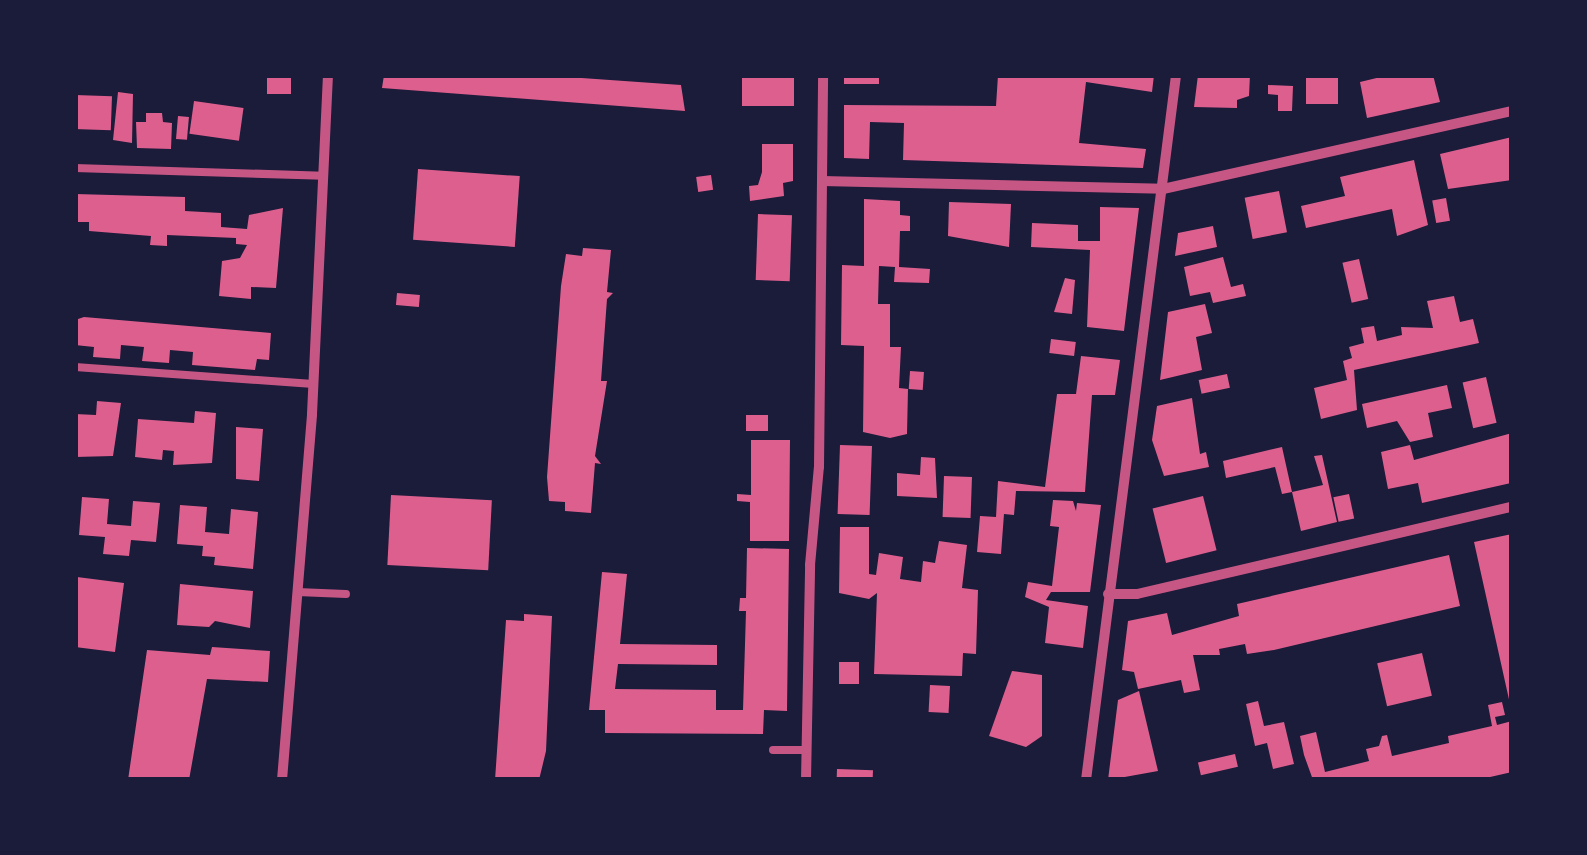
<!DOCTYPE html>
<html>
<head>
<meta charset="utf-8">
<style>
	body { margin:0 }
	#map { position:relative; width:1587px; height:855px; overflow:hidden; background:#1b1b3a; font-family:"Titillium Web",sans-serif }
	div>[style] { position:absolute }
	.building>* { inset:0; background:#dd5f8e; transform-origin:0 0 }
	.service>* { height:8px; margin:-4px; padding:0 4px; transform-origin:4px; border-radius:4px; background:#c65784 }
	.minor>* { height:10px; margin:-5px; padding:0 5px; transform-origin:5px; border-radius:5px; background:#c65784 }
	span { translate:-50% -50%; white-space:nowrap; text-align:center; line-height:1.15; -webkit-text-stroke:10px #1b1b3a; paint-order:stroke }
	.frame { position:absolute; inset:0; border:78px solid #1b1b3a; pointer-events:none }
</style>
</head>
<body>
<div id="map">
	<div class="building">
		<i style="left:267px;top:75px;width:24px;height:19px"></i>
		<i style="clip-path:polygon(384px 75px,539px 75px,681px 85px,685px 111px,382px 88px)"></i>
		<i style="left:742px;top:75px;width:52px;height:31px"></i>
		<i style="left:844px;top:75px;width:35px;height:9px"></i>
		<i style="clip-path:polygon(998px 75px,1154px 75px,1152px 92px,1086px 82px,1079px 143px,1146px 149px,1143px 168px,903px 160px,904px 123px,870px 122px,869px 159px,844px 158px,844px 105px,996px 106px)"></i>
		<i style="clip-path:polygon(1198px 75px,1250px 75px,1249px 96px,1237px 100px,1237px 108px,1194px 107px)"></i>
		<i style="left:1306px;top:75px;width:32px;height:29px"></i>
		<i style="clip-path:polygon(1389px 75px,1433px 75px,1440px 102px,1367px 118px,1360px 82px)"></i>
		<i style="clip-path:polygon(1268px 85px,1293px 86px,1292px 111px,1278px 111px,1278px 95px,1268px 94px)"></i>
		<i style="clip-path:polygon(118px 92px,133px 94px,132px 143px,113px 140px)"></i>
		<i style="left:75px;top:95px;width:37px;height:34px;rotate:2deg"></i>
		<i style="left:194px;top:101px;width:50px;height:33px;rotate:8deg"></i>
		<i style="clip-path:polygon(146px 113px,162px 113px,163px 122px,172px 123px,171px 149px,137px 148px,136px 122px,146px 122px)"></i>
		<i style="left:178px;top:116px;width:11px;height:23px;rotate:5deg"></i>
		<i style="clip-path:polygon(1512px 137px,1512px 180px,1448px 189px,1440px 154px)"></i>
		<i style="clip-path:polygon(762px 144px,793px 144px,793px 181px,783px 183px,784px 196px,750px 201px,749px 186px,758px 185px,762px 172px)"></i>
		<i style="clip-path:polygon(1414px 160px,1428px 225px,1397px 236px,1392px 209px,1306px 228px,1301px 206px,1345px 196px,1340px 177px)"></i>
		<i style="left:418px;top:169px;width:102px;height:71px;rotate:4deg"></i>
		<i style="left:711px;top:175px;width:15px;height:15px;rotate:82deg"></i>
		<i style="left:1279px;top:191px;width:42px;height:35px;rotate:79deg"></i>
		<i style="clip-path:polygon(75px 194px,185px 197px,185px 211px,221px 213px,221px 227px,247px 229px,249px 215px,283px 208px,276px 288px,251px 287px,251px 299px,219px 296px,222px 261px,240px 258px,247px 245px,236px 244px,236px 238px,167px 235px,167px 246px,150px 245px,151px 236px,89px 231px,89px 222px,75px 222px)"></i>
		<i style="left:1446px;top:198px;width:23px;height:14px;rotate:80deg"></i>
		<i style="clip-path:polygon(864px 199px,900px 201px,900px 215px,910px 216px,910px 231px,900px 231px,899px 267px,930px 269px,929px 283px,894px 282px,895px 267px,879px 266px,878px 304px,890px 304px,890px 347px,901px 347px,899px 388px,908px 389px,907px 434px,890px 438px,863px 432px,864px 346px,841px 345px,842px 265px,864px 266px)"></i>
		<i style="clip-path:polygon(949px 202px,1011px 204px,1009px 247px,948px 236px)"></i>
		<i style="clip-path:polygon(1100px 207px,1139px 208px,1124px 331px,1087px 327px,1090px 250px,1031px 247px,1032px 223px,1078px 225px,1078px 241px,1100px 241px)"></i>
		<i style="left:758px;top:214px;width:34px;height:66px;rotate:2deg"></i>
		<i style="clip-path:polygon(1213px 226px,1217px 247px,1175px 256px,1178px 233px)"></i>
		<i style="clip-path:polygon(583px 248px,611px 250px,607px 292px,613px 293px,607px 299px,601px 381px,607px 381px,595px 456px,601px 464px,595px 463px,591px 513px,565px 511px,565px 502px,549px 501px,547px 477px,561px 286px,566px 254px,582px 256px)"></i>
		<i style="clip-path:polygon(1223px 257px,1231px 287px,1243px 284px,1246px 296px,1213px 303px,1210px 292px,1190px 296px,1184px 267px)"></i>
		<i style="left:1359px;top:259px;width:41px;height:17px;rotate:77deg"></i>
		<i style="clip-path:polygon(1065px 278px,1075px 280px,1072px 314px,1054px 312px)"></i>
		<i style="left:397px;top:293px;width:23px;height:12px;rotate:5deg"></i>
		<i style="clip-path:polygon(1454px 296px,1460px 322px,1473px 319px,1479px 343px,1354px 370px,1357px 410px,1321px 419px,1314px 388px,1347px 380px,1343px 361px,1352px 358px,1349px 347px,1364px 343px,1361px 328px,1374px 326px,1377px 341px,1402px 335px,1401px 327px,1433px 328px,1427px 301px)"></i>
		<i style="clip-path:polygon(1205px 304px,1212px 333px,1196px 337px,1202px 370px,1160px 380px,1168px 312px)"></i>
		<i style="clip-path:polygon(84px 317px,271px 333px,269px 360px,257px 359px,255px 370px,192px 365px,193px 352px,170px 350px,169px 363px,142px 361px,144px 347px,121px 345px,120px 359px,93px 357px,94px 347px,75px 345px,75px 320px)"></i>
		<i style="left:1051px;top:339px;width:25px;height:14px;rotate:7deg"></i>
		<i style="clip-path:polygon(1081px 356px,1120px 360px,1115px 395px,1092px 395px,1085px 492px,1016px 491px,1014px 515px,1004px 514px,1001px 554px,977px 552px,980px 516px,996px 517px,998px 481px,1045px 487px,1057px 394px,1076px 394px)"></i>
		<i style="left:910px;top:371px;width:14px;height:18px;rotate:4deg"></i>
		<i style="left:1227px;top:374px;width:14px;height:29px;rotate:78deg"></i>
		<i style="left:1486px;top:377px;width:47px;height:24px;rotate:77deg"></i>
		<i style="clip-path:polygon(1447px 385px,1452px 408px,1428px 413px,1433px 437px,1410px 442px,1397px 421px,1367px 428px,1362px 404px)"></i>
		<i style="clip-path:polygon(1192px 398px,1200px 454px,1206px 452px,1209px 467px,1164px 476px,1152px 440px,1157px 406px)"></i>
		<i style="clip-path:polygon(97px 401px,121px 403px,113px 456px,75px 457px,75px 414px,96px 415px)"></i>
		<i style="clip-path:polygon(195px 411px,216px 413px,212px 463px,173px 465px,174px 451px,163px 450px,162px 460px,135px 457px,138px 419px,194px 423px)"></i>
		<i style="left:746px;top:415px;width:22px;height:16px"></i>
		<i style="clip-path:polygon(236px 427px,263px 429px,259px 481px,236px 479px)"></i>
		<i style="clip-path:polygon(1512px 433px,1511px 483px,1422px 503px,1418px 483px,1388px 489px,1381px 452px,1410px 445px,1414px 460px)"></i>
		<i style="clip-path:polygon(751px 440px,790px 440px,789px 541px,750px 541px,750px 502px,737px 501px,737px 494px,751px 495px)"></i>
		<i style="left:840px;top:445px;width:32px;height:69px;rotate:2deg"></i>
		<i style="clip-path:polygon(1282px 447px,1292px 492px,1282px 494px,1275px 467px,1226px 478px,1223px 461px)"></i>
		<i style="clip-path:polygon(1322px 455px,1337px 522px,1301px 531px,1292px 492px,1323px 485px,1314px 456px)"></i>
		<i style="clip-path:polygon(921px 457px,935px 458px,937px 498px,897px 496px,897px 473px,920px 475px)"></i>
		<i style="left:944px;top:476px;width:28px;height:41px;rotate:2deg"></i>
		<i style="left:1349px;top:494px;width:25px;height:16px;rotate:78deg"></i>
		<i style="left:391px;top:495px;width:101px;height:70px;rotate:3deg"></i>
		<i style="left:1203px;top:496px;width:56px;height:52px;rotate:76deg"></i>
		<i style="clip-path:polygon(82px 497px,109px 499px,107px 524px,131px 526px,133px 501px,160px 503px,156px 542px,131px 540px,129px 556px,103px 554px,105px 537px,79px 535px)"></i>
		<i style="clip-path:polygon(1053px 500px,1073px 501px,1076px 511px,1077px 503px,1101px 505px,1090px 592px,1051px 592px,1046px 600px,1088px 606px,1083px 648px,1045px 643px,1049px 607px,1025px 597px,1028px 582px,1052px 586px,1059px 527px,1050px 526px)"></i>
		<i style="clip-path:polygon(180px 505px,207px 507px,205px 532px,229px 534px,231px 509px,258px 512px,253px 569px,214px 565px,215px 557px,202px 556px,203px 546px,177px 544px)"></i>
		<i style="clip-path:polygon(840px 527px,869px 527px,869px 574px,876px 575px,879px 553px,903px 557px,900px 579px,921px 582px,923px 561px,935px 563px,939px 541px,967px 545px,962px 588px,978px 590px,976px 654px,963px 653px,962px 676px,874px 674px,877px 593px,869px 599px,839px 593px)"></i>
		<i style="clip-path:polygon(1512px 534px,1509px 589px,1510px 704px,1474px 542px)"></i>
		<i style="clip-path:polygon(747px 548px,789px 549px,787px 711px,764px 710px,763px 734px,605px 733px,605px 710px,589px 710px,602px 572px,627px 574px,620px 644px,717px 645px,717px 665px,618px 664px,615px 689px,716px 690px,716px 710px,743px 710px,746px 611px,739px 611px,740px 598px,746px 598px)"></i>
		<i style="clip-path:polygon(1449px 555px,1460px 606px,1274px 650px,1247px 654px,1245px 644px,1219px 649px,1220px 655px,1193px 655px,1200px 690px,1184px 693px,1181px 680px,1138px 689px,1134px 672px,1122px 670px,1128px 621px,1167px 613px,1172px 635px,1239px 616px,1237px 604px)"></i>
		<i style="clip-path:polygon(77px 577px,124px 583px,115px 652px,75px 647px)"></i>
		<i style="clip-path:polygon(180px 584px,253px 591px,250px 628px,215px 621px,209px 627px,177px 625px)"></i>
		<i style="clip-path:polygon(524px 614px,552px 616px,546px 751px,539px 780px,495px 780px,506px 620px,524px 621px)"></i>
		<i style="clip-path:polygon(212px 647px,270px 651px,268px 682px,207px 679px,189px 780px,128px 780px,147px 650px,210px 655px)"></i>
		<i style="left:1422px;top:653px;width:44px;height:46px;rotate:77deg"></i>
		<i style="left:839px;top:662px;width:20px;height:22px"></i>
		<i style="clip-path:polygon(1012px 671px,1042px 675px,1042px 736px,1026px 747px,989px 736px)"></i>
		<i style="left:930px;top:685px;width:20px;height:27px;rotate:3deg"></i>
		<i style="clip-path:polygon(1139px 691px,1158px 771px,1108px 780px,1118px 700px)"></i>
		<i style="clip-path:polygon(1258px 701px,1264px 726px,1284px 722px,1294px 764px,1273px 769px,1267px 743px,1255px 746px,1246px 704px)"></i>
		<i style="clip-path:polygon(1502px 702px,1505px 715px,1495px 717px,1497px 725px,1512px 721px,1512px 772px,1477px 780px,1313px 780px,1304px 755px,1300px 736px,1316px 732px,1325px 772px,1369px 761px,1366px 749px,1379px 746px,1382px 736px,1387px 735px,1392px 756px,1449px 743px,1448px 736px,1492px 726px,1488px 705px)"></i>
		<i style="left:1235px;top:754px;width:13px;height:38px;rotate:77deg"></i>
		<i style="left:837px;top:769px;width:36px;height:11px;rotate:2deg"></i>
	</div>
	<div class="service">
		<i style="left:75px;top:168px;width:248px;rotate:1.8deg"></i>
		<i style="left:75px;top:367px;width:239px;rotate:4.1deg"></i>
		<i style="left:297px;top:592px;width:49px;rotate:2.3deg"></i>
		<i style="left:773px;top:750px;width:34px"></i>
	</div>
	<div class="minor">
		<i style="left:822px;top:181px;width:341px;rotate:1.3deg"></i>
		<i style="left:1163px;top:189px;width:358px;rotate:-12.6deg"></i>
		<i style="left:1108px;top:594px;width:29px"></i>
		<i style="left:1137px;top:594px;width:385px;rotate:-13.1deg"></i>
		<i style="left:282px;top:780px;width:367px;rotate:-85.3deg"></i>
		<i style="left:312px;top:414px;width:339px;rotate:-87.3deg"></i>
		<i style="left:806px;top:780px;width:215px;rotate:-88.9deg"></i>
		<i style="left:810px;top:565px;width:98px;rotate:-84.8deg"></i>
		<i style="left:819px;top:467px;width:392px;rotate:-89.4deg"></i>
		<i style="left:1086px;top:780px;width:711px;rotate:-82.72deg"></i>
	</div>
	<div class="frame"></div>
</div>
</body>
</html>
